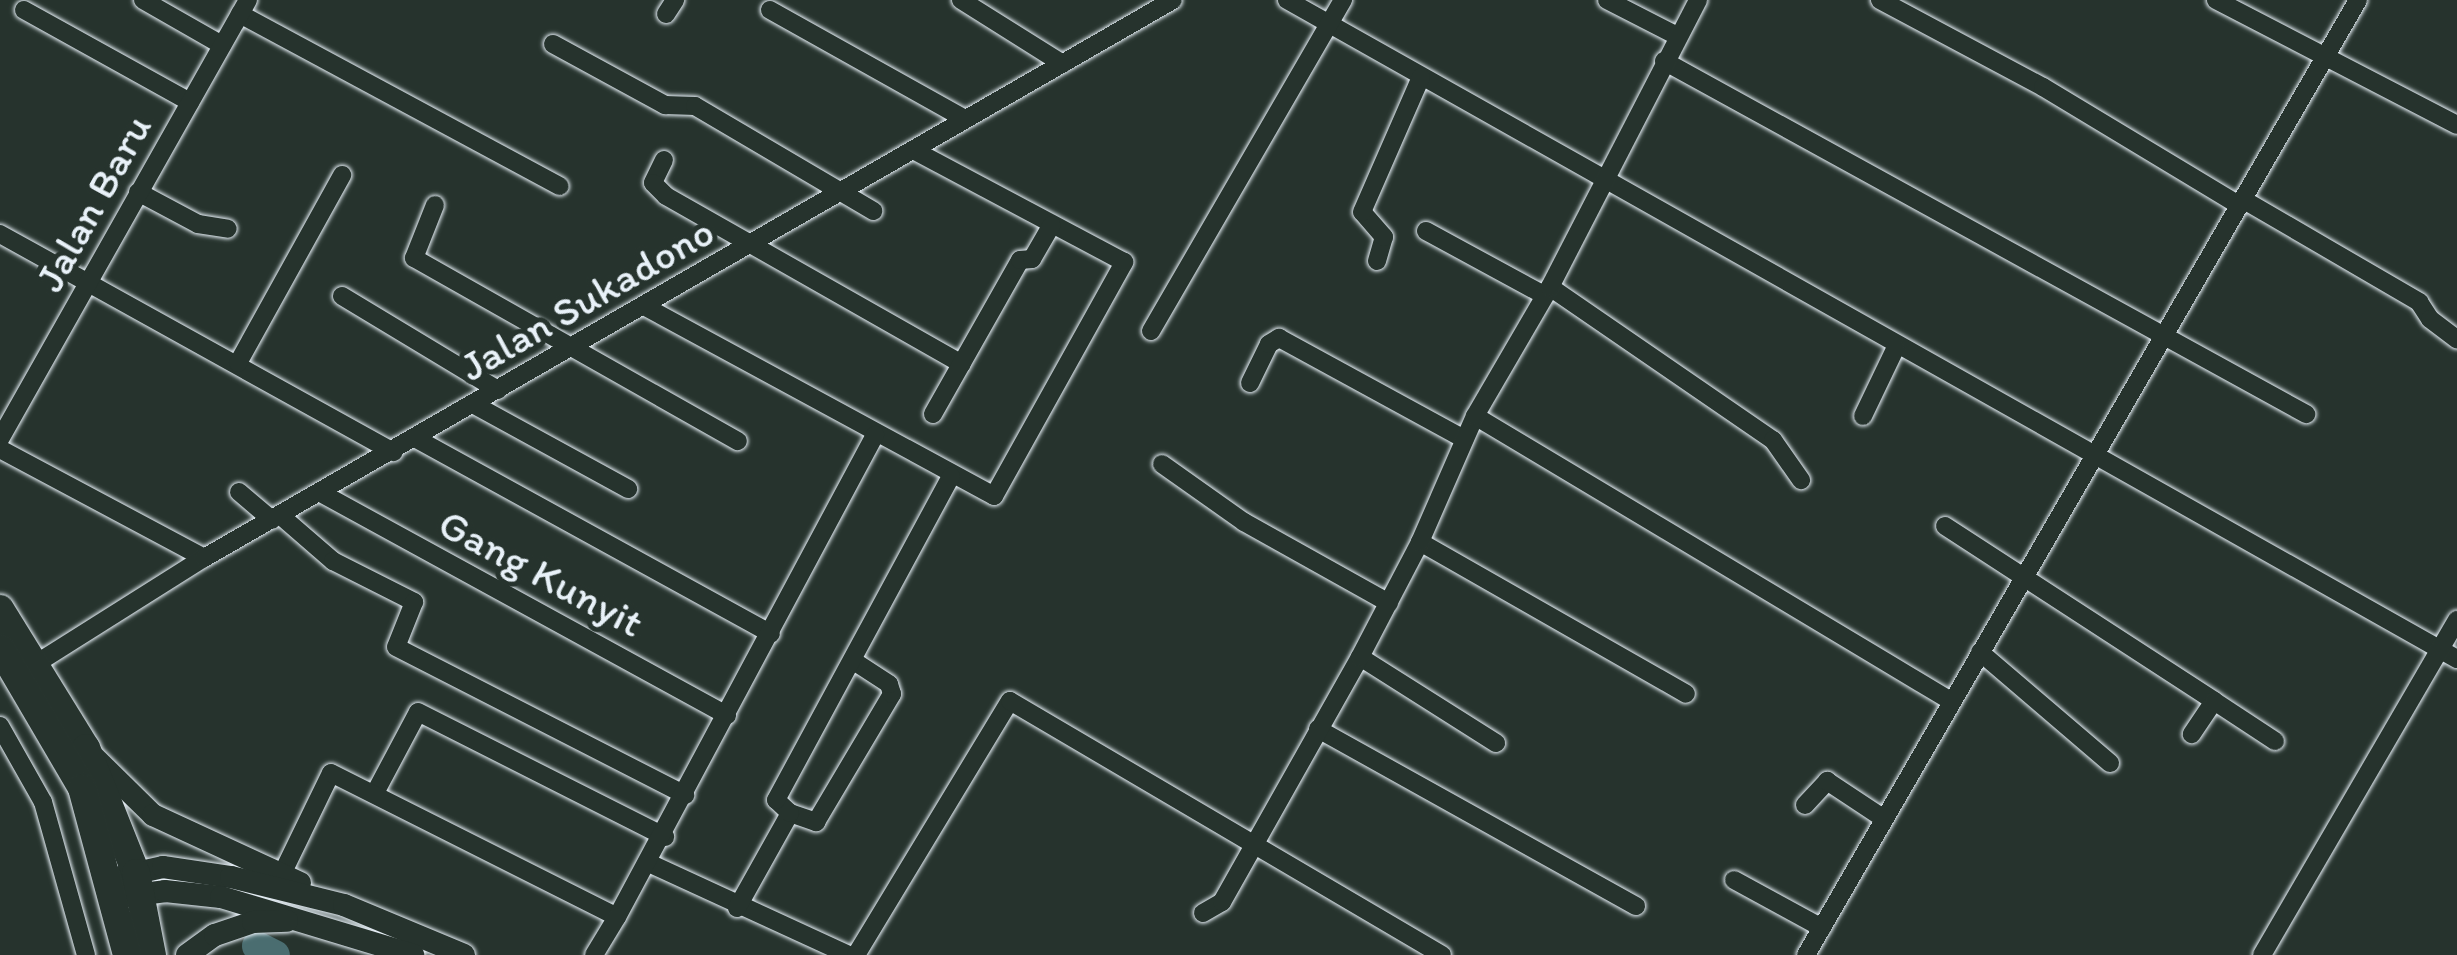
<!DOCTYPE html>
<html>
<head>
<meta charset="utf-8">
<style>
	body { margin:0 }
	#map { position:relative; width:2457px; height:955px; overflow:hidden; background:#26332d; font-family:Itim,sans-serif }
	div>[style] { position:absolute }
	.river>* { height:30px; margin:-15px; padding:0 15px; transform-origin:15px; border-radius:15px; background:#4a6d70 }
	.roads { filter:drop-shadow(0 0 2px #e8f1f8) drop-shadow(0 0 2px #e8f1f8) }
	.minor>* { height:18px; margin:-9px; padding:0 9px; transform-origin:9px; border-radius:9px; background:#26332d }
	.major>* { height:22px; margin:-11px; padding:0 11px; transform-origin:11px; border-radius:11px; background:#26332d }
	.highway>* { height:28px; margin:-14px; padding:0 14px; transform-origin:14px; border-radius:14px; background:#26332d }
	span { translate:-50% -50%; white-space:nowrap; text-align:center; line-height:1.15; -webkit-text-stroke:10px #26332d; paint-order:stroke }
	.street-label { font-size:42px; color:#e8f1f8 }
</style>
</head>
<body>
<div id="map">
	<div class="river">
		<i style="left:257px;top:946px;width:20px;rotate:27deg"></i>
	</div>
	<div class="roads">
		<div class="minor">
			<i style="left:143px;top:0;width:91px;rotate:29.7deg"></i>
			<i style="left:961px;top:0;width:120px;rotate:32.1deg"></i>
			<i style="left:1287px;top:0;width:1343px;rotate:29.39deg"></i>
			<i style="left:1607px;top:0;width:79px;rotate:27.2deg"></i>
			<i style="left:1880px;top:0;width:185px;rotate:28.1deg"></i>
			<i style="left:2043px;top:87px;width:230px;rotate:31.1deg"></i>
			<i style="left:2216px;top:0;width:271px;rotate:27.4deg"></i>
			<i style="left:24px;top:10px;width:190px;rotate:29deg"></i>
			<i style="left:770px;top:10px;width:223px;rotate:29.2deg"></i>
			<i style="left:240px;top:14px;width:363px;rotate:28.3deg"></i>
			<i style="left:666px;top:14px;width:17px;rotate:-57deg"></i>
			<i style="left:553px;top:44px;width:128px;rotate:28.6deg"></i>
			<i style="left:665px;top:105px;width:30px;rotate:2deg"></i>
			<i style="left:695px;top:106px;width:207px;rotate:30.5deg"></i>
			<i style="left:1664px;top:61px;width:733px;rotate:28.8deg"></i>
			<i style="left:664px;top:160px;width:25px;rotate:116deg"></i>
			<i style="left:653px;top:183px;width:18px;rotate:45deg"></i>
			<i style="left:666px;top:196px;width:340px;rotate:29.6deg"></i>
			<i style="left:138px;top:192px;width:68px;rotate:28.1deg"></i>
			<i style="left:198px;top:224px;width:30px;rotate:9deg"></i>
			<i style="left:2244px;top:200px;width:203px;rotate:30.2deg"></i>
			<i style="left:2419px;top:302px;width:20px;rotate:57deg"></i>
			<i style="left:2430px;top:319px;width:34px;rotate:37deg"></i>
			<i style="left:435px;top:205px;width:57px;rotate:111.6deg"></i>
			<i style="left:414px;top:258px;width:372px;rotate:29.5deg"></i>
			<i style="left:1426px;top:231px;width:134px;rotate:28.5deg"></i>
			<i style="left:0;top:234px;width:450px;rotate:29deg"></i>
			<i style="left:1377px;top:261px;width:25px;rotate:-74deg"></i>
			<i style="left:1384px;top:237px;width:33px;rotate:-131deg"></i>
			<i style="left:1362px;top:212px;width:147px;rotate:-66.4deg"></i>
			<i style="left:1550px;top:287px;width:270px;rotate:34.5deg"></i>
			<i style="left:1773px;top:440px;width:49px;rotate:55deg"></i>
			<i style="left:342px;top:296px;width:182px;rotate:31.1deg"></i>
			<i style="left:646px;top:307px;width:396px;rotate:28.5deg"></i>
			<i style="left:994px;top:496px;width:268px;rotate:-60.9deg"></i>
			<i style="left:1124px;top:262px;width:237px;rotate:-152deg"></i>
			<i style="left:1151px;top:331px;width:383px;rotate:-59.9deg"></i>
			<i style="left:238px;top:363px;width:215px;rotate:-61deg"></i>
			<i style="left:1250px;top:383px;width:43px;rotate:-64deg"></i>
			<i style="left:1269px;top:344px;width:12px;rotate:-31deg"></i>
			<i style="left:1279px;top:338px;width:211px;rotate:28.6deg"></i>
			<i style="left:473px;top:404px;width:177px;rotate:28.7deg"></i>
			<i style="left:933px;top:414px;width:177px;rotate:-60.5deg"></i>
			<i style="left:1020px;top:260px;width:12px;rotate:-5deg"></i>
			<i style="left:1032px;top:259px;width:39px;rotate:-60deg"></i>
			<i style="left:1475px;top:416px;width:555px;rotate:30.91deg"></i>
			<i style="left:1863px;top:416px;width:76px;rotate:-64.4deg"></i>
			<i style="left:415px;top:438px;width:406px;rotate:28.8deg"></i>
			<i style="left:0;top:439px;width:504px;rotate:-60.54deg"></i>
			<i style="left:0;top:449px;width:231px;rotate:28.1deg"></i>
			<i style="left:1162px;top:464px;width:100px;rotate:35.3deg"></i>
			<i style="left:1244px;top:522px;width:166px;rotate:29.2deg"></i>
			<i style="left:239px;top:492px;width:43px;rotate:40.3deg"></i>
			<i style="left:321px;top:493px;width:463px;rotate:28.7deg"></i>
			<i style="left:281px;top:516px;width:69px;rotate:40.9deg"></i>
			<i style="left:333px;top:561px;width:91px;rotate:26.8deg"></i>
			<i style="left:414px;top:602px;width:48px;rotate:111.8deg"></i>
			<i style="left:396px;top:647px;width:325px;rotate:27.1deg"></i>
			<i style="left:1945px;top:526px;width:321px;rotate:33deg"></i>
			<i style="left:2214px;top:701px;width:40px;rotate:124deg"></i>
			<i style="left:1420px;top:542px;width:306px;rotate:29.7deg"></i>
			<i style="left:1980px;top:652px;width:171px;rotate:40.5deg"></i>
			<i style="left:1360px;top:657px;width:161px;rotate:32.3deg"></i>
			<i style="left:37px;top:663px;width:197px;rotate:-32.2deg"></i>
			<i style="left:204px;top:558px;width:1118px;rotate:-29.94deg"></i>
			<i style="left:2214px;top:701px;width:73px;rotate:33.3deg"></i>
			<i style="left:0;top:726px;width:87px;rotate:60.5deg"></i>
			<i style="left:43px;top:802px;width:159px;rotate:74.3deg"></i>
			<i style="left:1318px;top:729px;width:364px;rotate:29.1deg"></i>
			<i style="left:376px;top:791px;width:89px;rotate:-62deg"></i>
			<i style="left:418px;top:712px;width:277px;rotate:26.8deg"></i>
			<i style="left:1805px;top:805px;width:33px;rotate:-47deg"></i>
			<i style="left:1827px;top:781px;width:67px;rotate:33.5deg"></i>
			<i style="left:790px;top:813px;width:28px;rotate:19deg"></i>
			<i style="left:816px;top:822px;width:149px;rotate:-59.3deg"></i>
			<i style="left:892px;top:694px;width:10px;rotate:-107deg"></i>
			<i style="left:889px;top:684px;width:44px;rotate:-147deg"></i>
			<i style="left:651px;top:864px;width:218px;rotate:24.7deg"></i>
			<i style="left:282px;top:874px;width:112px;rotate:-64.1deg"></i>
			<i style="left:331px;top:773px;width:320px;rotate:26.7deg"></i>
			<i style="left:617px;top:917px;width:547px;rotate:-61.84deg"></i>
			<i style="left:1734px;top:880px;width:100px;rotate:28.6deg"></i>
			<i style="left:737px;top:908px;width:109px;rotate:-60.8deg"></i>
			<i style="left:790px;top:813px;width:19px;rotate:-137deg"></i>
			<i style="left:776px;top:800px;width:368px;rotate:-61.6deg"></i>
			<i style="left:1203px;top:913px;width:22px;rotate:-30deg"></i>
			<i style="left:1222px;top:902px;width:281px;rotate:-60.6deg"></i>
			<i style="left:1360px;top:657px;width:130px;rotate:-62.4deg"></i>
			<i style="left:1420px;top:542px;width:137px;rotate:-66.4deg"></i>
			<i style="left:1475px;top:416px;width:149px;rotate:-59.8deg"></i>
			<i style="left:1550px;top:287px;width:323px;rotate:-62.7deg"></i>
			<i style="left:594px;top:955px;width:44px;rotate:-58.8deg"></i>
			<i style="left:856px;top:955px;width:297px;rotate:-58.8deg"></i>
			<i style="left:1010px;top:701px;width:501px;rotate:30.45deg"></i>
			<i style="left:1806px;top:955px;width:1103px;rotate:-59.97deg"></i>
			<i style="left:2262px;top:955px;width:388px;rotate:-59.8deg"></i>
		</div>
		<div class="major">
			<i style="left:95px;top:758px;width:81px;rotate:44.5deg"></i>
			<i style="left:153px;top:815px;width:162px;rotate:24.8deg"></i>
			<i style="left:123px;top:876px;width:41px;rotate:-12.7deg"></i>
			<i style="left:163px;top:867px;width:69px;rotate:8.4deg"></i>
			<i style="left:231px;top:877px;width:116px;rotate:13.9deg"></i>
			<i style="left:344px;top:905px;width:130px;rotate:22.6deg"></i>
			<i style="left:126px;top:896px;width:39px;rotate:-7deg"></i>
			<i style="left:165px;top:891px;width:56px;rotate:6.1deg"></i>
			<i style="left:221px;top:897px;width:201px;rotate:16.8deg"></i>
			<i style="left:187px;top:955px;width:34px;rotate:-36deg"></i>
			<i style="left:215px;top:935px;width:40px;rotate:-18.9deg"></i>
			<i style="left:253px;top:922px;width:34px;rotate:-2deg"></i>
		</div>
		<div class="highway">
			<i style="left:0;top:609px;width:163px;rotate:58.3deg"></i>
			<i style="left:86px;top:748px;width:135px;rotate:68.2deg"></i>
			<i style="left:136px;top:873px;width:84px;rotate:79deg"></i>
			<i style="left:0;top:648px;width:162px;rotate:59.6deg"></i>
			<i style="left:82px;top:788px;width:173px;rotate:74.9deg"></i>
		</div>
	</div>
	<div class="street-label">
		<span style="left:93px;top:203px;rotate:-61deg">Jalan Baru</span>
		<span style="left:587px;top:299px;rotate:-30deg">Jalan Sukadono</span>
		<span style="left:541px;top:573px;rotate:28deg">Gang Kunyit</span>
	</div>
</div>
</body>
</html>
